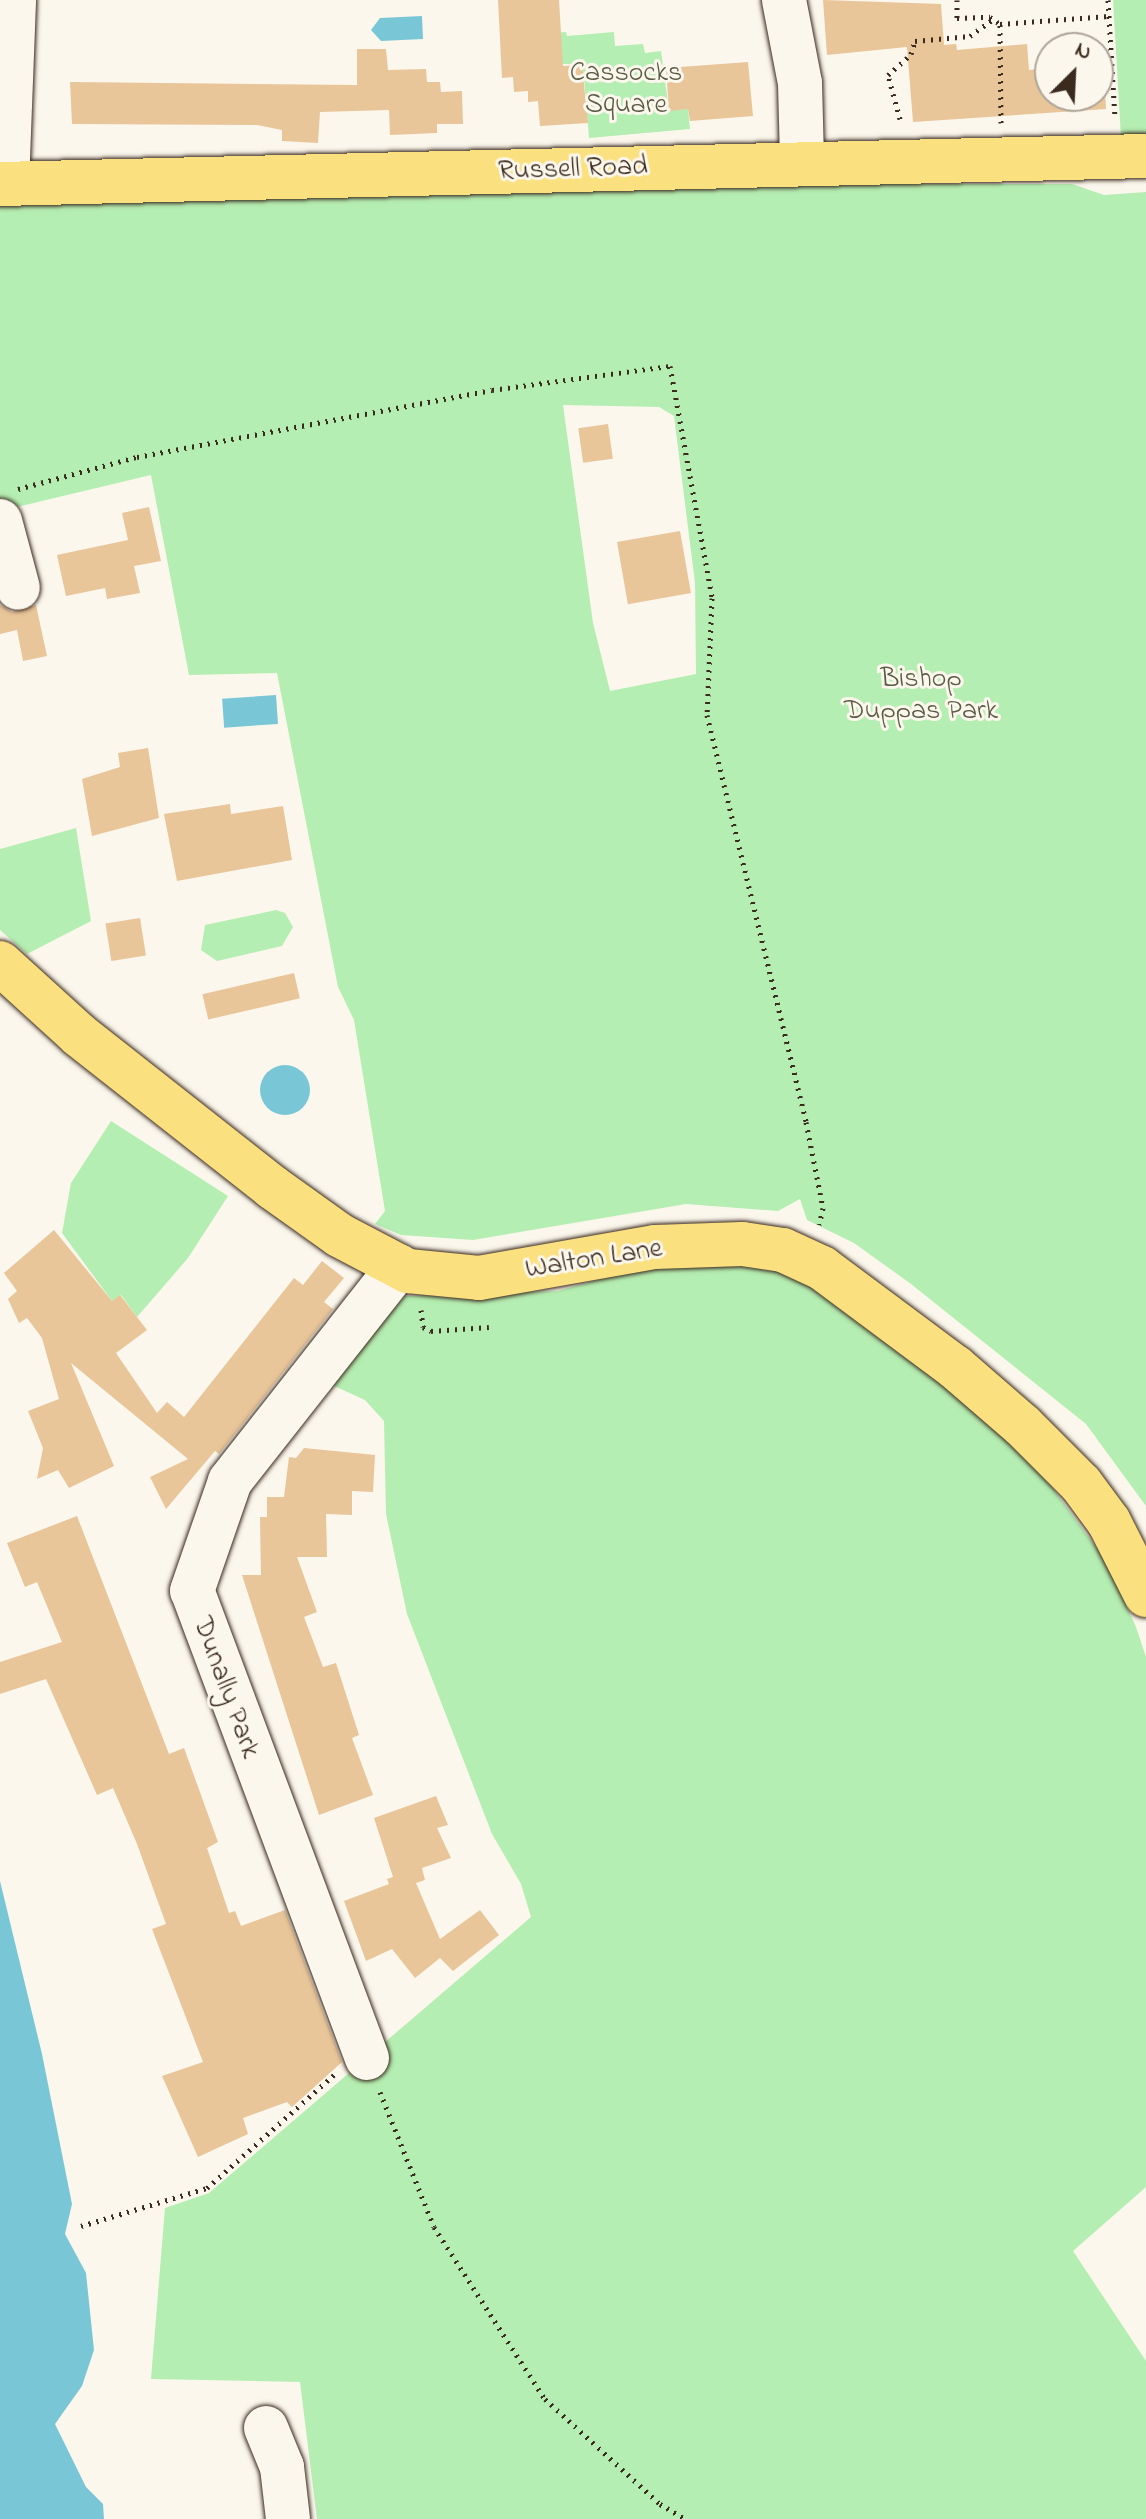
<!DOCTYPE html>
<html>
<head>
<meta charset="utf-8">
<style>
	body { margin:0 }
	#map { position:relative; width:1146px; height:2519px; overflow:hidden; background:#fbf7ec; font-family:"Indie Flower",sans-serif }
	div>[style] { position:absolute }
	.green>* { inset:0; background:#b5eeb2 }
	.water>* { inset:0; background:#79c7d6; transform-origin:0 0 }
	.round { border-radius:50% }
	.building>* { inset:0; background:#e9c59a; transform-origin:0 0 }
	.path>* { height:5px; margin-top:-2.5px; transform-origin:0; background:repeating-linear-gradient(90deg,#3b2a1e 0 2px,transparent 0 8px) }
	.roads { filter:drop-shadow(0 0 2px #3b2a1e) drop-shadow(0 0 2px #3b2a1e) }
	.minor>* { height:44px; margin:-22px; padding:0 22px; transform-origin:22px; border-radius:22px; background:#fbf7ec }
	.major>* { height:44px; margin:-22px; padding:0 22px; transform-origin:22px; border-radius:22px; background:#fbe080 }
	span { translate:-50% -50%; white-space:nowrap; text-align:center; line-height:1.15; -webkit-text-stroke:6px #fbf7ec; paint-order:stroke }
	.park-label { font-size:28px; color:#5a5b43 }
	.street-label { font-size:28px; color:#3b2a1e }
	.north { position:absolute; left:1034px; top:32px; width:80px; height:80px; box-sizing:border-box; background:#fbf7ec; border:2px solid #aea59a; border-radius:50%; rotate:24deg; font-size:22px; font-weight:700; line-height:32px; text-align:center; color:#3b2a1e }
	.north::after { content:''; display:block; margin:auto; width:28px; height:36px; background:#3b2a1e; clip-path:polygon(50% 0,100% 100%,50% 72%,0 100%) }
</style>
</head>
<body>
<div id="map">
	<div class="green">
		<i style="clip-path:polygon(1113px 0,1146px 0,1146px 137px,1121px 138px)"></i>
		<i style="clip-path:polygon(566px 32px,567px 36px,614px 32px,615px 46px,643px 44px,645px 53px,661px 51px,669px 110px,688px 109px,690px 129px,589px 138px,584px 78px,575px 78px,573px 64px,562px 64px,551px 33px)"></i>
		<i style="clip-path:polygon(evenodd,795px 184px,1072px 184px,1104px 195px,1146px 192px,1146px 1506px,1086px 1424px,911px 1284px,854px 1243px,807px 1220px,800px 1199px,778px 1211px,686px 1204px,473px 1240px,401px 1235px,375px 1224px,385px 1211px,354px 1020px,338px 987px,277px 673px,189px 675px,151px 475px,0 511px,0 200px,795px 184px,563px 405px,659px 407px,674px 416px,695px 583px,696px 674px,610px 691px,593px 623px,563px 405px)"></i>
		<i style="clip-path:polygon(76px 828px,91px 921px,27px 954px,0 930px,0 849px)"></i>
		<i style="clip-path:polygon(276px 910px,285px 913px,293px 927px,282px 946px,217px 961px,201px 950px,205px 925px)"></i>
		<i style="clip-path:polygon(111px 1121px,228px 1196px,188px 1258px,137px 1317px,121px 1295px,112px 1301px,62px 1233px,71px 1183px)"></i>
		<i style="clip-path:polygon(665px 1262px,775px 1266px,836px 1296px,1011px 1443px,1051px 1486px,1104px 1558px,1136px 1627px,1146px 1657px,1146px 2187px,1073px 2251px,1146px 2361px,1146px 2519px,317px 2519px,300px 2382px,151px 2379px,165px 2208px,209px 2193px,531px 1917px,521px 1884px,492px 1834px,407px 1614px,386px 1514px,384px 1421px,365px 1400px,332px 1385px,404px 1296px,557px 1291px)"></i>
	</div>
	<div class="water">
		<i style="clip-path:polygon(422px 16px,423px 39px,381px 41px,371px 30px,380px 18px)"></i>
		<i style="left:276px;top:695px;width:29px;height:54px;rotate:86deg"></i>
		<i class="round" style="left:260px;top:1065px;width:50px;height:50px"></i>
		<i style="clip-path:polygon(0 1881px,42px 2054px,72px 2204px,65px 2234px,86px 2273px,94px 2350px,82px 2386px,55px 2424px,86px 2487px,103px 2504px,104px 2519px,0 2519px)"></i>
	</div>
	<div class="building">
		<i style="clip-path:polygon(498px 0,559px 0,563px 66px,582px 65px,588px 123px,540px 126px,538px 101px,528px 102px,528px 91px,514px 92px,513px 77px,502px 78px)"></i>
		<i style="clip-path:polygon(823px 0,941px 4px,944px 45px,956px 44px,957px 50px,1027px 44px,1029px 70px,1050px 68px,1050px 96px,1098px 96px,1098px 65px,1104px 65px,1106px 109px,913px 122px,907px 47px,827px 55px)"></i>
		<i style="clip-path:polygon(357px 49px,386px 49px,388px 70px,426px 69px,427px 82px,440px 82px,441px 92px,462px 91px,463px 124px,437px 124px,437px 133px,390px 135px,389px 110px,320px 112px,318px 143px,282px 141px,282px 130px,257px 125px,72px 124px,70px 82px,357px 85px)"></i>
		<i style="clip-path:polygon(748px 62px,753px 116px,690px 121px,688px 109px,669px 111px,666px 68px)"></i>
		<i style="left:608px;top:424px;width:35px;height:30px;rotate:82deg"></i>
		<i style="clip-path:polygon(149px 507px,161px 561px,134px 566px,140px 593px,107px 599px,105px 588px,66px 596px,57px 555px,128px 540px,122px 513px)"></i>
		<i style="left:680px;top:531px;width:63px;height:64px;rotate:80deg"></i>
		<i style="clip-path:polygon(0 605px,12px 612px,36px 605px,47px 656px,23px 661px,17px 630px,0 634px)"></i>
		<i style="clip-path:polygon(148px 748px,159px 818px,92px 836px,82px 779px,120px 767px,118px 753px)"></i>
		<i style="clip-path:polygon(230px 804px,231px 814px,283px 806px,292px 860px,177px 881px,164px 814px)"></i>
		<i style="left:140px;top:918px;width:38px;height:35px;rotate:81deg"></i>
		<i style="left:294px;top:973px;width:26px;height:94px;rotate:77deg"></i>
		<i style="clip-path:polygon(54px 1230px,112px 1301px,120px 1295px,147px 1330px,116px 1353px,157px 1413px,167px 1402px,184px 1417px,294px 1278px,303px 1285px,322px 1261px,344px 1278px,324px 1302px,333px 1309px,219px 1454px,215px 1451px,166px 1509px,150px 1477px,188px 1459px,71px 1363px,114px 1466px,69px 1488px,58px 1470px,37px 1479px,43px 1448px,28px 1411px,59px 1399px,42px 1338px,27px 1318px,19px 1323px,8px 1299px,17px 1291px,4px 1273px)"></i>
		<i style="clip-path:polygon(304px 1448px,375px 1455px,373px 1492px,352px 1491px,352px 1515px,326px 1514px,327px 1557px,297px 1557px,317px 1612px,304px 1617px,323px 1667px,336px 1663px,359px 1735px,352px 1738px,373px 1795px,319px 1815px,242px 1575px,261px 1575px,260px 1517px,267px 1517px,267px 1497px,284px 1497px,289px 1457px,296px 1458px)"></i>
		<i style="clip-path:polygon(77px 1516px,169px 1754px,184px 1748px,218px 1842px,207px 1848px,229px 1913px,235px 1911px,241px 1926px,285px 1910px,342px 2062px,292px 2107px,287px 2102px,243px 2118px,248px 2134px,198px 2157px,162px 2076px,203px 2062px,152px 1929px,166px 1924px,137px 1844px,113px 1788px,97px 1795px,46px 1679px,0 1694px,0 1662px,62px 1642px,37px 1582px,25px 1587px,7px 1543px)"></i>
		<i style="clip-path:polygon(436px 1796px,448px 1825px,437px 1828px,451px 1858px,422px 1868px,425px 1880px,416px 1883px,440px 1939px,480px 1910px,499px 1935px,453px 1971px,440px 1958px,415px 1978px,392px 1949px,366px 1961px,344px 1901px,389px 1884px,387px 1879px,393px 1877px,374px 1818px)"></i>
	</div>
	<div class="path">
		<i style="left:957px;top:0;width:18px;rotate:90deg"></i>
		<i style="left:957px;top:18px;width:33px;rotate:-2deg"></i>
		<i style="left:990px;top:17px;width:12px;rotate:35deg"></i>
		<i style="left:1108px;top:0;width:119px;rotate:86.6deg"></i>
		<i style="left:900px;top:119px;width:46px;rotate:-105.3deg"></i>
		<i style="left:888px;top:75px;width:31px;rotate:-42deg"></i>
		<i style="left:911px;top:54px;width:14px;rotate:-73deg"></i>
		<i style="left:915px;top:41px;width:55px;rotate:-5.2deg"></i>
		<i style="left:970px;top:36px;width:29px;rotate:-36deg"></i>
		<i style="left:1001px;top:123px;width:99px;rotate:-90.6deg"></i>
		<i style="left:1000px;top:24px;width:109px;rotate:-4.2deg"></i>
		<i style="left:18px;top:489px;width:123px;rotate:-15.1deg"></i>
		<i style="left:137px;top:457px;width:361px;rotate:-10.7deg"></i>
		<i style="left:492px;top:390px;width:180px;rotate:-7.7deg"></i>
		<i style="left:670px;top:366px;width:236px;rotate:79.7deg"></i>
		<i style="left:712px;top:598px;width:117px;rotate:92.4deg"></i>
		<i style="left:707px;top:715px;width:419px;rotate:76.3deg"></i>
		<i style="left:806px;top:1122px;width:88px;rotate:78.8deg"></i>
		<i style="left:823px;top:1208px;width:17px;rotate:103deg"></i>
		<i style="left:421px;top:1310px;width:17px;rotate:83deg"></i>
		<i style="left:423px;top:1327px;width:9px;rotate:27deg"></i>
		<i style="left:431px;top:1331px;width:58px;rotate:-3.9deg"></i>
		<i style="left:380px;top:2092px;width:145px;rotate:68.2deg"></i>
		<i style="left:434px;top:2227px;width:205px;rotate:57.2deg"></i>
		<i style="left:545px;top:2399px;width:156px;rotate:42.4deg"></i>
		<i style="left:660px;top:2504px;width:29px;rotate:31deg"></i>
		<i style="left:81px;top:2226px;width:132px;rotate:-16.8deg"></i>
		<i style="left:207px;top:2188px;width:171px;rotate:-41.7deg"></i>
	</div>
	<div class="roads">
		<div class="minor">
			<i style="left:784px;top:0;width:85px;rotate:79.1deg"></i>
			<i style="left:800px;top:83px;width:78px;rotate:88.5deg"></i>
			<i style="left:7px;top:184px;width:184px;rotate:-87.8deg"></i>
			<i style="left:0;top:521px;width:69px;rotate:75deg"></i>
			<i style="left:367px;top:2058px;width:499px;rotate:-110.5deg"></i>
			<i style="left:192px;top:1591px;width:116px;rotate:-70.9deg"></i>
			<i style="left:230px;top:1481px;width:273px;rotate:-51.8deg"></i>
			<i style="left:266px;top:2428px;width:42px;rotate:67.7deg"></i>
			<i style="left:282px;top:2467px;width:52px;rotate:83.4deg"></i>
		</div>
		<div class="major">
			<i style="left:0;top:184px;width:1146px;rotate:-1.4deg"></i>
			<i style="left:0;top:963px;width:107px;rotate:42.3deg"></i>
			<i style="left:79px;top:1035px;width:246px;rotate:38.2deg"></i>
			<i style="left:272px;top:1187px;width:82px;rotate:35.6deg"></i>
			<i style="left:339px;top:1235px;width:78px;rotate:27.6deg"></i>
			<i style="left:408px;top:1271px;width:71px;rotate:5.6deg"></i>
			<i style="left:479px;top:1278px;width:179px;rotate:-10deg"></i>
			<i style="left:655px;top:1247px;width:87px;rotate:-2deg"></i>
			<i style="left:742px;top:1244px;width:41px;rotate:8.3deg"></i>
			<i style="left:783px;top:1250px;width:43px;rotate:24.8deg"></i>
			<i style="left:822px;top:1268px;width:166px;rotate:36.7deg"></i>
			<i style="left:955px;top:1367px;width:89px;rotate:40.9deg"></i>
			<i style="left:1022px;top:1425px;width:83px;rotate:45deg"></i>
			<i style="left:1081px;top:1484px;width:47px;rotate:53.6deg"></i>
			<i style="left:1109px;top:1522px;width:82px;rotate:63.1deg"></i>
		</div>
	</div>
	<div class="park-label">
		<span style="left:626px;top:90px">Cassocks<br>Square</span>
		<span style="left:921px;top:696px">Bishop<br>Duppas Park</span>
	</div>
	<div class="street-label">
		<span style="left:573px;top:170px;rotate:-2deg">Russell Road</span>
		<span style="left:594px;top:1260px;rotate:-9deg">Walton Lane</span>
		<span style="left:225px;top:1688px;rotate:70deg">Dunally Park</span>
	</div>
	<div class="north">N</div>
</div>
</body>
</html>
